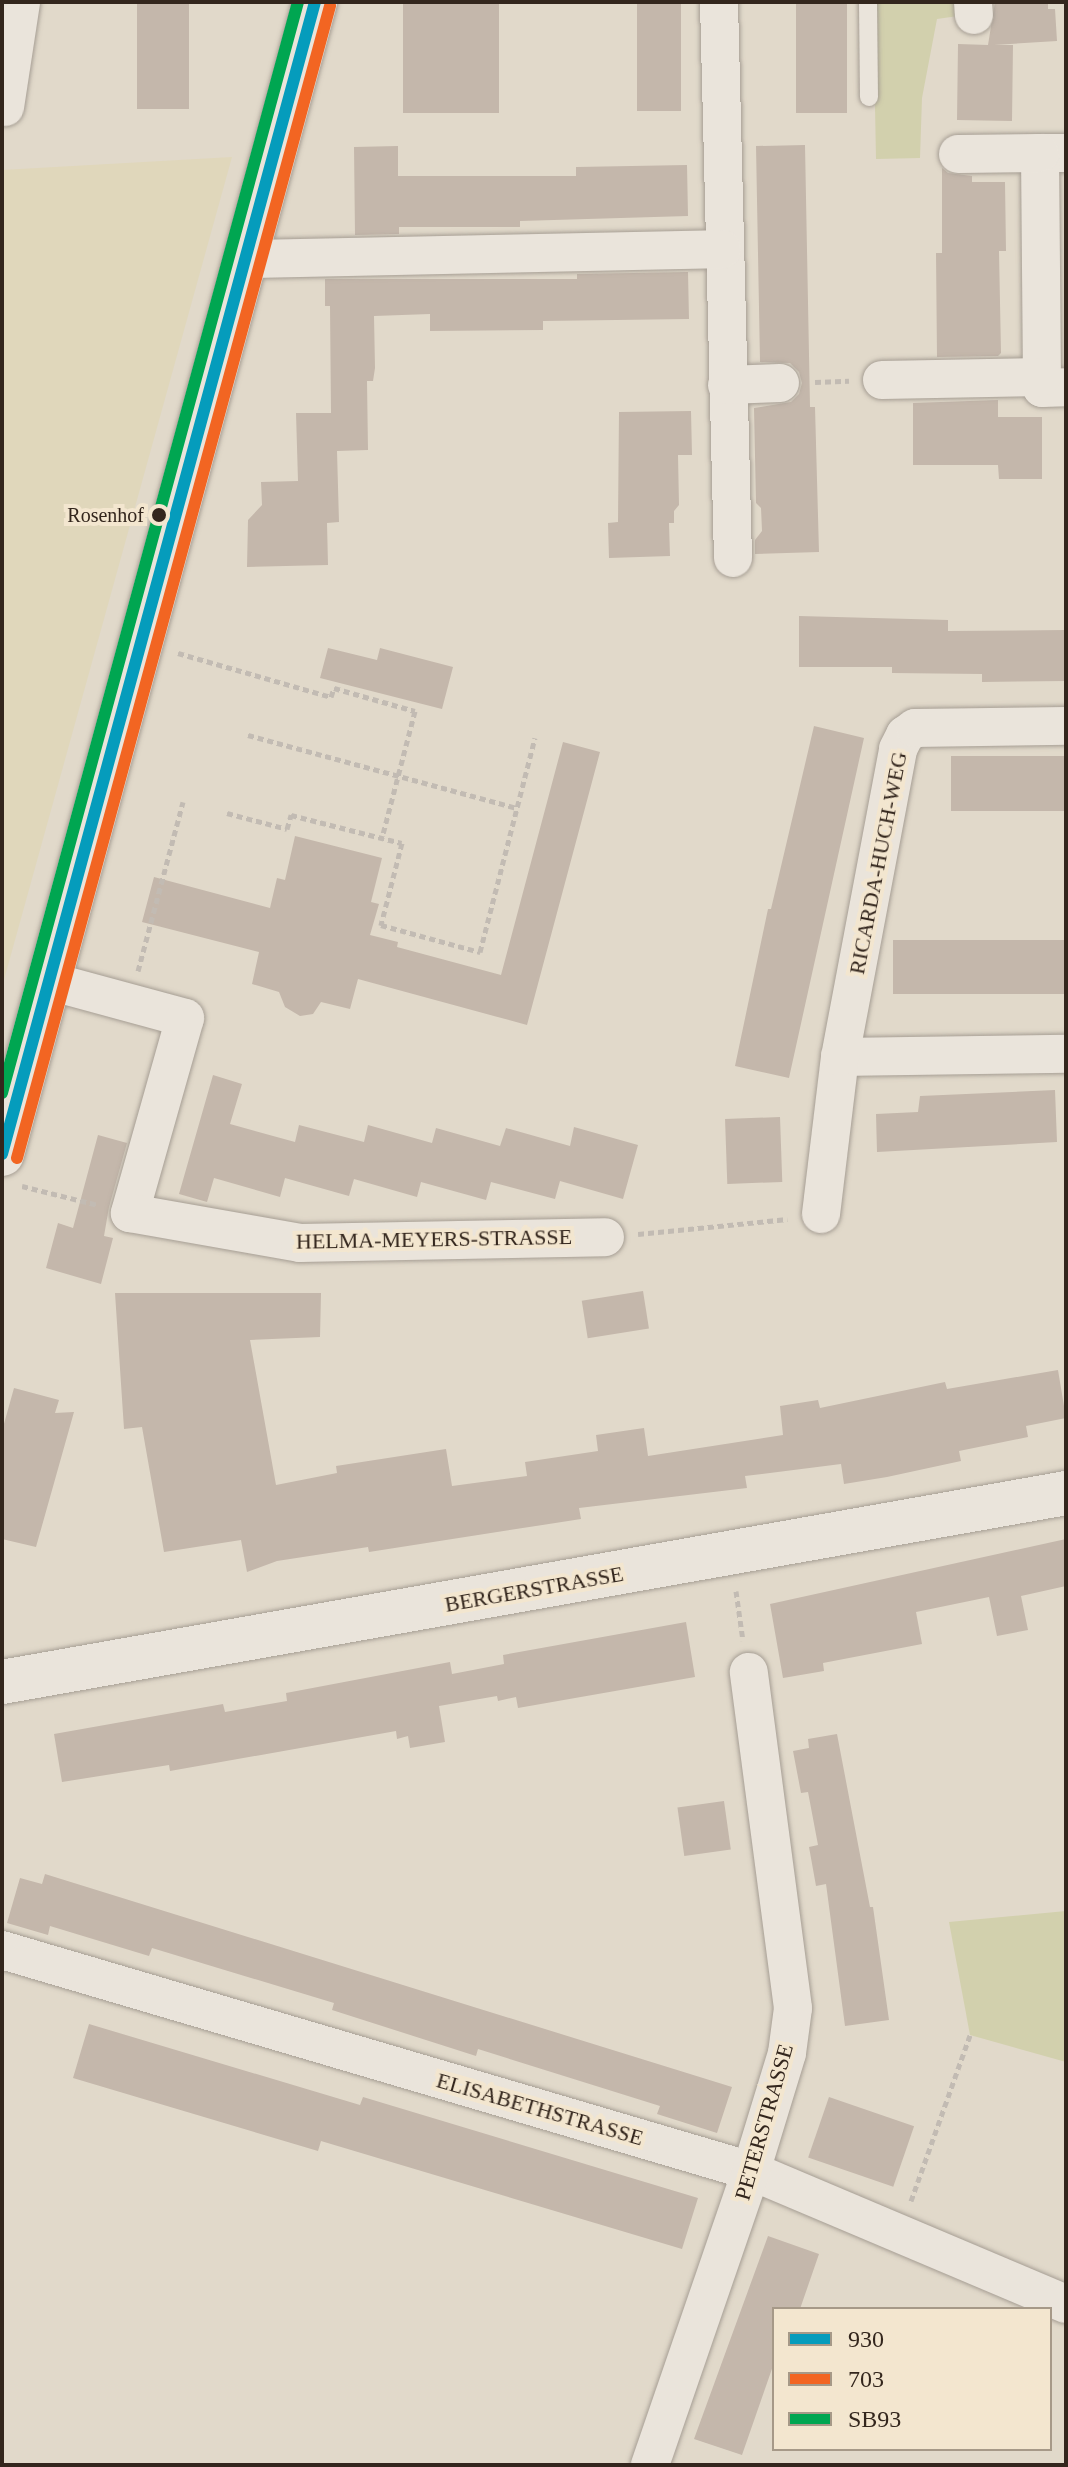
<!DOCTYPE html>
<html>
<head>
<meta charset="utf-8">
<style>
	body { margin:0 }
	#map { position:relative; width:1068px; height:2467px; overflow:hidden; background:#e1d9ca; font-family:"Times New Roman",serif }
	div>[style] { position:absolute }
	.farmland>* { inset:0; background:#e0d7bb }
	.green>* { inset:0; background:#d2d0ad }
	.building>* { inset:0; background:#c4b7ab; transform-origin:0 0 }
	.path>* { height:5px; margin-top:-2.5px; transform-origin:0; background:repeating-linear-gradient(90deg,#c2bbb3 0 6px,transparent 0 10px) }
	.roads { filter:drop-shadow(0 0 2px #a69e94) drop-shadow(0 0 2px #a69e94) }
	.service>* { height:18px; margin:-9px; padding:0 9px; transform-origin:9px; border-radius:9px; background:#eae4db }
	.minor>* { height:38px; margin:-19px; padding:0 19px; transform-origin:19px; border-radius:19px; background:#eae4db }
	.tertiary>* { height:44px; margin:-22px; padding:0 22px; transform-origin:22px; border-radius:22px; background:#eae4db }
	.secondary>* { height:44px; margin:-22px; padding:0 22px; transform-origin:22px; border-radius:22px; background:#eae4db }
	.bus-1>* { height:12px; margin:-6px; padding:0 6px; transform-origin:6px; border-radius:6px; background:#059cbc }
	.bus-2>* { height:12px; margin:-6px; padding:0 6px; transform-origin:6px; border-radius:6px; background:#f26522 }
	.bus-3>* { height:12px; margin:-6px; padding:0 6px; transform-origin:6px; border-radius:6px; background:#00a651 }
	.dots>* { width:22px; height:22px; translate:-50% -50%; box-sizing:border-box; border:4px solid #f3e6cf; border-radius:50% }
	span { translate:-50% -50%; white-space:nowrap; text-align:center; line-height:1.15; -webkit-text-stroke:8px #f3e6cf; paint-order:stroke }
	.bus-label { font-size:20px; color:#33261d }
	.right { translate:-100% -50%; text-align:right }
	.street-label { font-size:22px; color:#33261d }
	.frame { position:absolute; inset:0; border:4px solid #33261d; pointer-events:none }
	.legend { position:absolute; left:772px; top:2307px; width:280px; height:144px; box-sizing:border-box; background:#f3e6cf; border:2px solid #a69988; margin:0; padding:10px 14px; list-style:none; font-size:24px; color:#33261d }
	.legend li { display:flex; align-items:center; gap:16px; height:40px }
	.legend b { width:40px; border:2px solid #a69988 }
</style>
</head>
<body>
<div id="map">
	<div class="farmland">
		<i style="clip-path:polygon(232px 157px,2px 987px,2px 170px)"></i>
	</div>
	<div class="green">
		<i style="clip-path:polygon(873px 2px,965px 2px,965px 15px,937px 19px,922px 98px,920px 158px,876px 159px)"></i>
		<i style="clip-path:polygon(1066px 1911px,1066px 2062px,970px 2035px,949px 1922px)"></i>
	</div>
	<div class="building">
		<i style="left:137px;top:2px;width:52px;height:107px"></i>
		<i style="left:403px;top:2px;width:96px;height:111px"></i>
		<i style="left:637px;top:2px;width:44px;height:109px"></i>
		<i style="left:796px;top:2px;width:51px;height:111px"></i>
		<i style="clip-path:polygon(995px 2px,1048px 2px,1048px 9px,1055px 9px,1057px 41px,994px 45px,1013px 45px,1012px 121px,957px 120px,958px 44px,988px 45px)"></i>
		<i style="clip-path:polygon(805px 145px,810px 407px,815px 407px,819px 552px,755px 554px,755px 540px,762px 531px,761px 508px,756px 503px,754px 408px,791px 402px,799px 394px,802px 383px,799px 372px,790px 363px,760px 362px,756px 146px)"></i>
		<i style="clip-path:polygon(398px 146px,398px 176px,576px 176px,576px 167px,687px 165px,688px 216px,520px 221px,520px 227px,399px 227px,399px 234px,355px 235px,354px 147px)"></i>
		<i style="clip-path:polygon(942px 168px,948px 173px,972px 176px,972px 182px,1005px 182px,1006px 251px,999px 251px,1001px 353px,998px 356px,937px 357px,936px 253px,942px 253px)"></i>
		<i style="clip-path:polygon(688px 272px,689px 319px,543px 321px,543px 330px,430px 331px,430px 314px,374px 316px,375px 368px,373px 381px,367px 381px,368px 450px,337px 451px,339px 522px,327px 523px,328px 565px,247px 567px,248px 520px,262px 505px,261px 482px,298px 481px,296px 413px,331px 413px,330px 306px,325px 306px,325px 279px,577px 279px,577px 274px)"></i>
		<i style="clip-path:polygon(998px 400px,998px 417px,1042px 417px,1042px 479px,999px 479px,998px 465px,913px 465px,913px 403px)"></i>
		<i style="clip-path:polygon(691px 411px,692px 455px,678px 455px,679px 505px,674px 511px,674px 523px,669px 523px,670px 556px,609px 558px,608px 523px,618px 522px,619px 412px)"></i>
		<i style="clip-path:polygon(799px 616px,948px 620px,948px 631px,1066px 630px,1066px 681px,982px 682px,982px 674px,892px 673px,892px 667px,799px 667px)"></i>
		<i style="clip-path:polygon(328px 648px,377px 660px,380px 648px,453px 667px,442px 709px,320px 678px)"></i>
		<i style="clip-path:polygon(814px 726px,864px 738px,789px 1078px,735px 1066px,768px 909px,771px 909px)"></i>
		<i style="clip-path:polygon(563px 742px,600px 752px,527px 1025px,358px 979px,350px 1009px,321px 1002px,313px 1014px,300px 1016px,285px 1007px,279px 992px,252px 984px,259px 952px,142px 922px,154px 877px,270px 908px,277px 878px,285px 880px,295px 836px,382px 858px,371px 902px,379px 904px,370px 935px,398px 942px,397px 947px,501px 975px)"></i>
		<i style="left:1066px;top:756px;width:55px;height:115px;rotate:90deg"></i>
		<i style="left:1066px;top:940px;width:54px;height:173px;rotate:90deg"></i>
		<i style="clip-path:polygon(213px 1075px,242px 1084px,230px 1124px,295px 1142px,299px 1125px,364px 1142px,368px 1125px,432px 1143px,436px 1128px,500px 1146px,506px 1128px,570px 1146px,574px 1127px,638px 1145px,623px 1199px,560px 1181px,555px 1199px,491px 1182px,486px 1200px,421px 1182px,417px 1197px,354px 1179px,349px 1196px,285px 1178px,280px 1197px,214px 1178px,207px 1202px,179px 1194px)"></i>
		<i style="clip-path:polygon(1055px 1090px,1057px 1142px,877px 1152px,876px 1114px,918px 1112px,920px 1096px)"></i>
		<i style="left:780px;top:1117px;width:65px;height:55px;rotate:88deg"></i>
		<i style="clip-path:polygon(98px 1135px,127px 1143px,109px 1207px,104px 1236px,113px 1238px,101px 1284px,46px 1268px,58px 1223px,73px 1228px)"></i>
		<i style="left:643px;top:1291px;width:38px;height:62px;rotate:81deg"></i>
		<i style="clip-path:polygon(115px 1293px,321px 1293px,320px 1337px,250px 1340px,276px 1485px,337px 1473px,336px 1466px,446px 1449px,452px 1486px,527px 1476px,525px 1462px,598px 1451px,596px 1435px,644px 1428px,648px 1456px,783px 1435px,780px 1406px,818px 1400px,820px 1408px,945px 1382px,947px 1389px,1058px 1370px,1066px 1418px,1026px 1426px,1028px 1437px,959px 1451px,961px 1461px,887px 1477px,844px 1484px,841px 1464px,745px 1476px,747px 1488px,579px 1508px,581px 1519px,369px 1552px,368px 1547px,277px 1561px,247px 1572px,241px 1540px,164px 1552px,142px 1427px,124px 1429px)"></i>
		<i style="clip-path:polygon(14px 1388px,59px 1400px,55px 1413px,74px 1412px,36px 1547px,2px 1539px,2px 1431px)"></i>
		<i style="clip-path:polygon(1066px 1539px,1066px 1586px,1021px 1596px,1028px 1630px,997px 1636px,989px 1597px,916px 1612px,922px 1644px,823px 1663px,824px 1671px,783px 1678px,770px 1604px)"></i>
		<i style="clip-path:polygon(686px 1622px,695px 1677px,518px 1708px,516px 1697px,498px 1701px,497px 1696px,439px 1706px,445px 1742px,410px 1748px,408px 1736px,397px 1739px,396px 1731px,170px 1771px,169px 1765px,62px 1782px,54px 1734px,223px 1704px,225px 1712px,287px 1701px,286px 1693px,450px 1662px,452px 1674px,504px 1664px,503px 1655px)"></i>
		<i style="clip-path:polygon(837px 1734px,870px 1907px,873px 1907px,889px 2020px,845px 2026px,826px 1884px,816px 1886px,809px 1847px,818px 1845px,808px 1792px,801px 1793px,793px 1751px,809px 1748px,808px 1739px)"></i>
		<i style="left:724px;top:1801px;width:49px;height:47px;rotate:82deg"></i>
		<i style="clip-path:polygon(45px 1874px,732px 2087px,717px 2133px,657px 2114px,660px 2106px,478px 2049px,476px 2056px,332px 2010px,334px 2003px,152px 1948px,149px 1956px,50px 1926px,48px 1935px,7px 1923px,20px 1878px,42px 1884px)"></i>
		<i style="clip-path:polygon(89px 2024px,360px 2105px,363px 2097px,698px 2198px,682px 2249px,321px 2141px,318px 2151px,73px 2078px)"></i>
		<i style="left:829px;top:2097px;width:90px;height:64px;rotate:19deg"></i>
		<i style="clip-path:polygon(768px 2236px,819px 2254px,800px 2309px,774px 2309px,774px 2363px,742px 2455px,694px 2439px)"></i>
	</div>
	<div class="path">
		<i style="left:815px;top:382px;width:34px;rotate:-2deg"></i>
		<i style="left:178px;top:653px;width:159px;rotate:16deg"></i>
		<i style="left:331px;top:697px;width:9px;rotate:-72deg"></i>
		<i style="left:334px;top:688px;width:84px;rotate:15.9deg"></i>
		<i style="left:415px;top:711px;width:131px;rotate:104.6deg"></i>
		<i style="left:248px;top:735px;width:279px;rotate:15.2deg"></i>
		<i style="left:227px;top:813px;width:62px;rotate:14.9deg"></i>
		<i style="left:287px;top:829px;width:15px;rotate:-74deg"></i>
		<i style="left:291px;top:815px;width:114px;rotate:14.2deg"></i>
		<i style="left:402px;top:843px;width:85px;rotate:104.4deg"></i>
		<i style="left:381px;top:925px;width:103px;rotate:15.3deg"></i>
		<i style="left:480px;top:952px;width:221px;rotate:-75.6deg"></i>
		<i style="left:138px;top:971px;width:175px;rotate:-75.1deg"></i>
		<i style="left:22px;top:1186px;width:78px;rotate:14deg"></i>
		<i style="left:638px;top:1234px;width:150px;rotate:-5.7deg"></i>
		<i style="left:736px;top:1591px;width:50px;rotate:82deg"></i>
		<i style="left:911px;top:2201px;width:176px;rotate:-70.4deg"></i>
	</div>
	<div class="roads">
		<div class="service">
			<i style="left:868px;top:2px;width:95px;rotate:89.4deg"></i>
		</div>
		<div class="minor">
			<i style="left:719px;top:2px;width:556px;rotate:88.56deg"></i>
			<i style="left:973px;top:2px;width:13px;rotate:86deg"></i>
			<i style="left:5px;top:107px;width:106px;rotate:-81.3deg"></i>
			<i style="left:1066px;top:153px;width:26px;rotate:180deg"></i>
			<i style="left:1040px;top:153px;width:235px;rotate:89.5deg"></i>
			<i style="left:1042px;top:388px;width:24px;rotate:-2deg"></i>
			<i style="left:958px;top:154px;width:82px;rotate:-0.7deg"></i>
			<i style="left:248px;top:259px;width:474px;rotate:-1.2deg"></i>
			<i style="left:882px;top:380px;width:160px;rotate:-1.1deg"></i>
			<i style="left:727px;top:385px;width:53px;rotate:-2.2deg"></i>
			<i style="left:49px;top:981px;width:141px;rotate:15.2deg"></i>
			<i style="left:185px;top:1018px;width:203px;rotate:105.8deg"></i>
			<i style="left:130px;top:1213px;width:173px;rotate:10deg"></i>
			<i style="left:300px;top:1243px;width:305px;rotate:-1.1deg"></i>
			<i style="left:840px;top:1057px;width:226px;rotate:-0.8deg"></i>
			<i style="left:821px;top:1214px;width:158px;rotate:-83.1deg"></i>
			<i style="left:840px;top:1057px;width:313px;rotate:-79.3deg"></i>
			<i style="left:898px;top:749px;width:16px;rotate:-63deg"></i>
			<i style="left:905px;top:735px;width:12px;rotate:-35deg"></i>
			<i style="left:915px;top:728px;width:151px;rotate:-0.8deg"></i>
			<i style="left:2px;top:1950px;width:781px;rotate:16.44deg"></i>
			<i style="left:751px;top:2171px;width:342px;rotate:22.9deg"></i>
			<i style="left:650px;top:2465px;width:311px;rotate:-71deg"></i>
			<i style="left:751px;top:2171px;width:123px;rotate:-73deg"></i>
			<i style="left:787px;top:2053px;width:45px;rotate:-82.4deg"></i>
			<i style="left:793px;top:2008px;width:339px;rotate:-97.5deg"></i>
		</div>
		<div class="tertiary">
			<i style="left:2px;top:1682px;width:1081px;rotate:-10.07deg"></i>
		</div>
		<div class="secondary">
			<i style="left:2px;top:1154px;width:1194px;rotate:-74.8deg"></i>
		</div>
	</div>
	<div class="bus-1">
		<i style="left:2px;top:1154px;width:1194px;rotate:-74.8deg"></i>
	</div>
	<div class="bus-2">
		<i style="left:17px;top:1158px;width:1194px;rotate:-74.8deg"></i>
	</div>
	<div class="bus-3">
		<i style="left:2px;top:1093px;width:1130px;rotate:-74.82deg"></i>
	</div>
	<div class="dots">
		<i style="left:159px;top:515px;background:#33261d"></i>
	</div>
	<div class="bus-label">
		<span class="right" style="left:144px;top:515px">Rosenhof</span>
	</div>
	<div class="street-label">
		<span style="left:878px;top:863px;rotate:-79deg">RICARDA-HUCH-WEG</span>
		<span style="left:434px;top:1239px;rotate:-1deg">HELMA-MEYERS-STRASSE</span>
		<span style="left:534px;top:1589px;rotate:-10deg">BERGERSTRASSE</span>
		<span style="left:540px;top:2109px;rotate:16deg">ELISABETHSTRASSE</span>
		<span style="left:764px;top:2122px;rotate:-74deg">PETERSTRASSE</span>
	</div>
	<div class="frame"></div>
	<ul class="legend">
	<li><b style="height:10px;background:#059cbc"></b>930</li>
	<li><b style="height:10px;background:#f26522"></b>703</li>
	<li><b style="height:10px;background:#00a651"></b>SB93</li>
	</ul>
</div>
</body>
</html>
